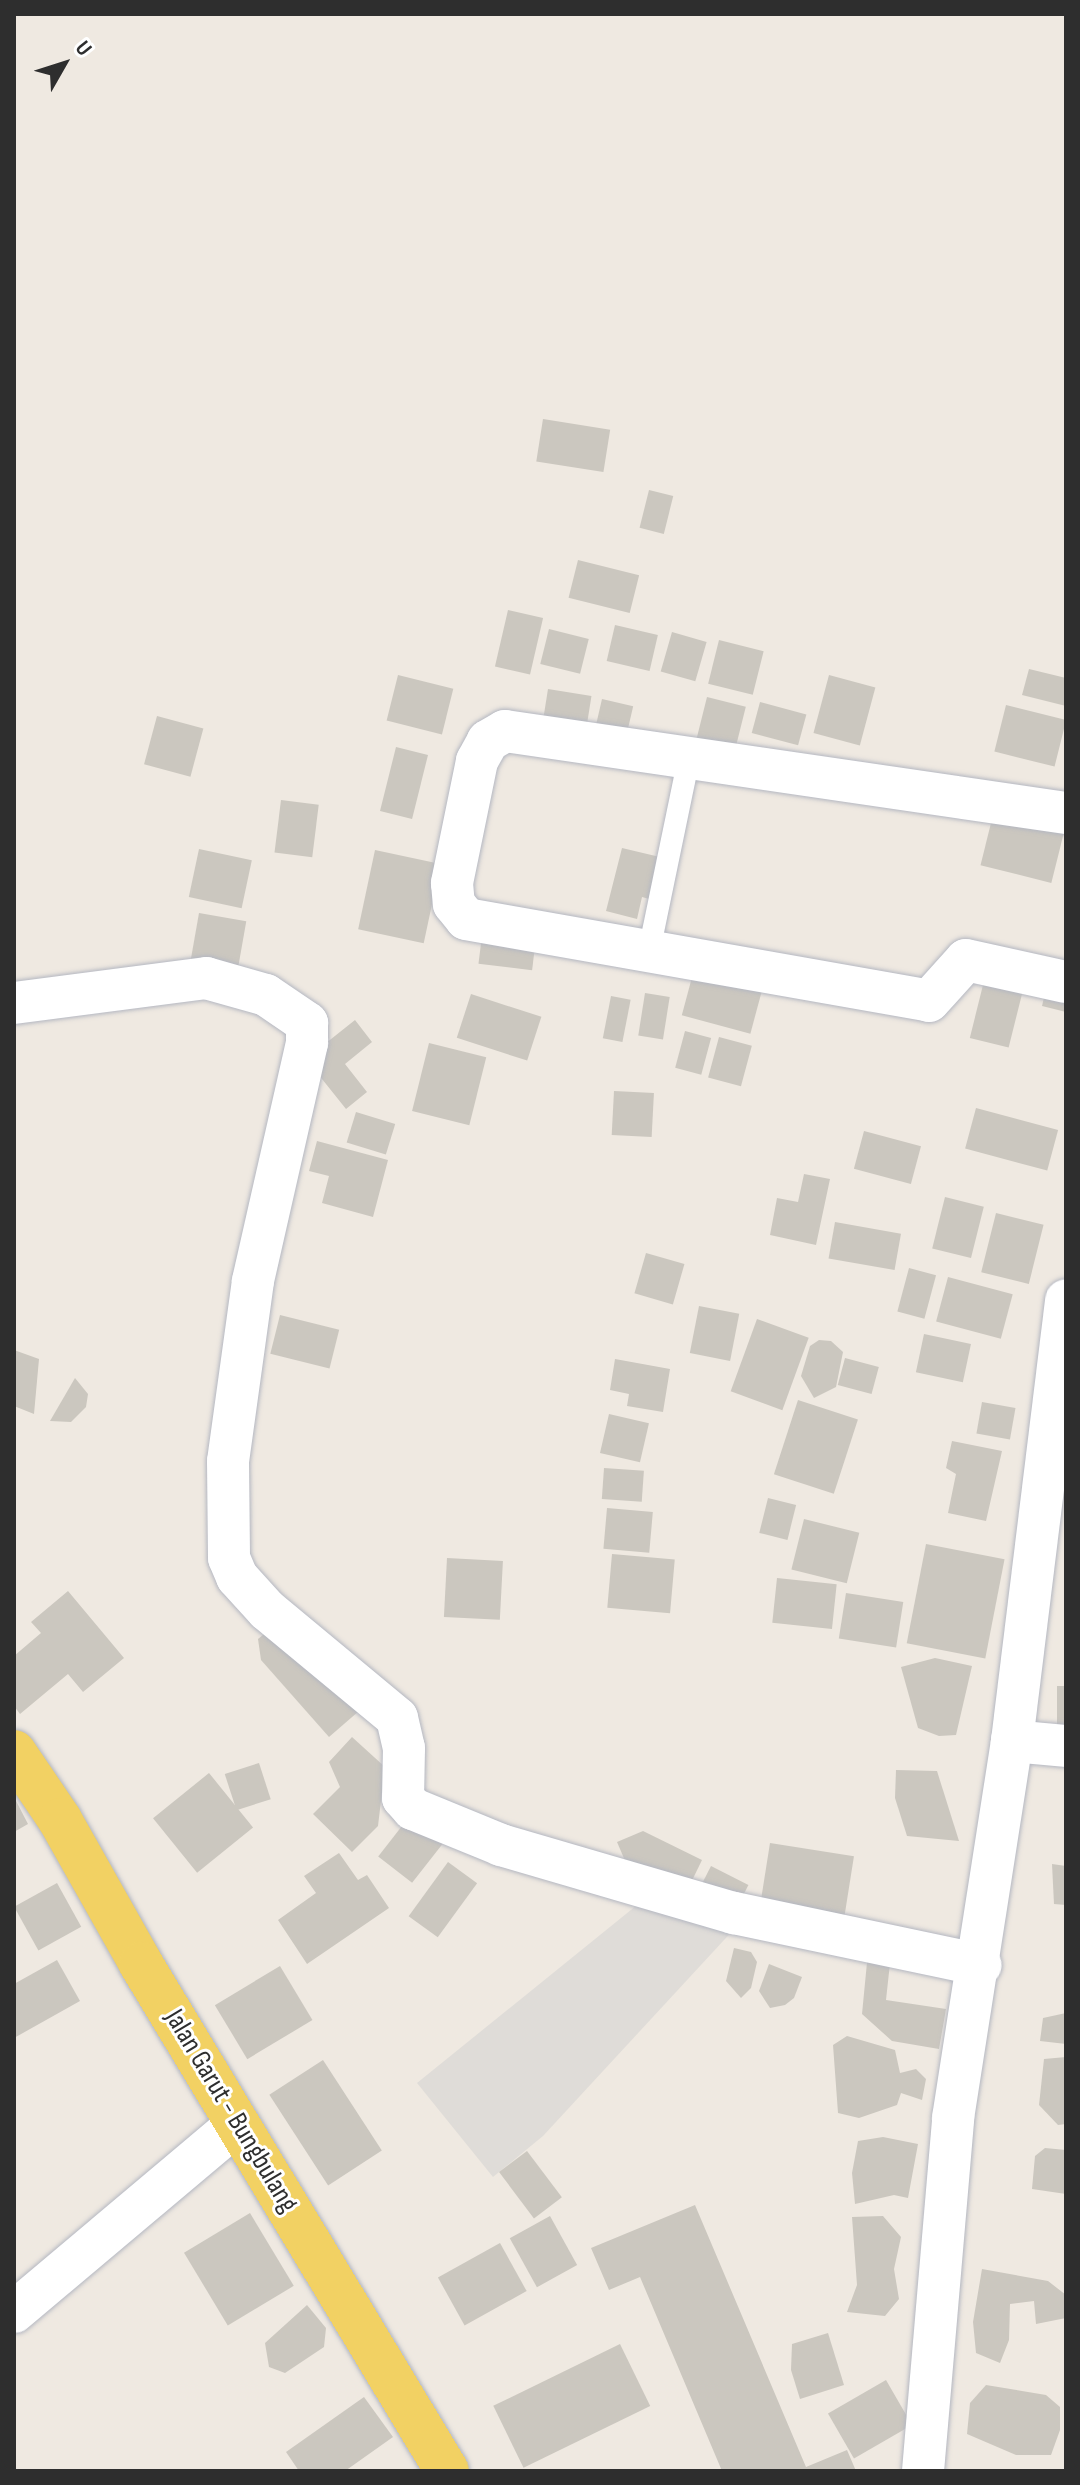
<!DOCTYPE html>
<html>
<head>
<meta charset="utf-8">
<style>
	body { margin:0 }
	#map { position:relative; width:1080px; height:2485px; overflow:hidden; background:#efe9e1; font-family:"Sofia Sans Condensed",sans-serif }
	div>[style] { position:absolute }
	.plaza>* { inset:0; background:#dfdcd8 }
	.building>* { inset:0; background:#cbc7bf; transform-origin:0 0 }
	.roads { filter:drop-shadow(0 0 2px #b4b7c1) drop-shadow(0 0 2px #b4b7c1) }
	.lane>* { height:22px; margin:-11px; padding:0 11px; transform-origin:11px; border-radius:11px; background:#fff }
	.street>* { height:42px; margin:-21px; padding:0 21px; transform-origin:21px; border-radius:21px; background:#fff }
	.primary>* { height:44px; margin:-22px; padding:0 22px; transform-origin:22px; border-radius:22px; background:#f2d163 }
	span { translate:-50% -50%; white-space:nowrap; text-align:center; line-height:1.15; -webkit-text-stroke:6px #fff; paint-order:stroke }
	.street-label { font-size:28px; color:#2e2e2e }
	.frame { position:absolute; inset:0; border:16px solid #2e2e2e; pointer-events:none }
	.north { position:absolute; left:24px; top:24px; width:80px; height:80px; -webkit-text-stroke:6px #fff; paint-order:stroke; rotate:51deg; font-size:22px; font-weight:700; line-height:32px; text-align:center; color:#2e2e2e }
	.north::after { content:''; display:block; margin:auto; width:28px; height:36px; background:#2e2e2e; clip-path:polygon(50% 0,100% 100%,50% 72%,0 100%) }
</style>
</head>
<body>
<div id="map">
	<div class="plaza">
		<i style="clip-path:polygon(642px 1901px,737px 1926px,543px 2136px,493px 2177px,417px 2083px)"></i>
	</div>
	<div class="building">
		<i style="left:543px;top:419px;width:68px;height:43px;rotate:9deg"></i>
		<i style="left:649px;top:490px;width:25px;height:39px;rotate:14deg"></i>
		<i style="left:578px;top:560px;width:63px;height:39px;rotate:14deg"></i>
		<i style="left:508px;top:610px;width:36px;height:58px;rotate:13deg"></i>
		<i style="left:615px;top:625px;width:44px;height:37px;rotate:13deg"></i>
		<i style="left:549px;top:629px;width:41px;height:36px;rotate:14deg"></i>
		<i style="left:672px;top:632px;width:36px;height:41px;rotate:16deg"></i>
		<i style="left:719px;top:640px;width:46px;height:45px;rotate:14deg"></i>
		<i style="clip-path:polygon(1029px 669px,1066px 678px,1066px 706px,1022px 695px)"></i>
		<i style="left:398px;top:675px;width:57px;height:47px;rotate:14deg"></i>
		<i style="left:829px;top:675px;width:48px;height:60px;rotate:15deg"></i>
		<i style="left:548px;top:689px;width:44px;height:37px;rotate:9deg"></i>
		<i style="left:707px;top:697px;width:40px;height:49px;rotate:14deg"></i>
		<i style="left:602px;top:699px;width:32px;height:33px;rotate:13deg"></i>
		<i style="left:760px;top:702px;width:48px;height:32px;rotate:15deg"></i>
		<i style="left:1006px;top:705px;width:62px;height:48px;rotate:14deg"></i>
		<i style="left:157px;top:716px;width:48px;height:50px;rotate:15deg"></i>
		<i style="left:396px;top:747px;width:33px;height:66px;rotate:14deg"></i>
		<i style="left:281px;top:800px;width:38px;height:53px;rotate:7deg"></i>
		<i style="left:995px;top:807px;width:73px;height:60px;rotate:14deg"></i>
		<i style="clip-path:polygon(622px 848px,664px 858px,653px 900px,642px 897px,637px 919px,606px 911px)"></i>
		<i style="left:199px;top:849px;width:54px;height:49px;rotate:12deg"></i>
		<i style="left:375px;top:850px;width:67px;height:81px;rotate:12deg"></i>
		<i style="left:199px;top:913px;width:48px;height:51px;rotate:10deg"></i>
		<i style="left:483px;top:927px;width:54px;height:37px;rotate:7deg"></i>
		<i style="left:695px;top:966px;width:71px;height:51px;rotate:15deg"></i>
		<i style="left:987px;top:969px;width:40px;height:71px;rotate:14deg"></i>
		<i style="clip-path:polygon(1048px 981px,1066px 986px,1066px 1012px,1042px 1006px)"></i>
		<i style="left:645px;top:993px;width:25px;height:43px;rotate:9deg"></i>
		<i style="left:471px;top:994px;width:74px;height:46px;rotate:18deg"></i>
		<i style="left:611px;top:996px;width:20px;height:43px;rotate:11deg"></i>
		<i style="clip-path:polygon(355px 1020px,372px 1042px,345px 1064px,367px 1092px,346px 1109px,306px 1059px)"></i>
		<i style="left:685px;top:1031px;width:27px;height:38px;rotate:15deg"></i>
		<i style="left:719px;top:1037px;width:34px;height:42px;rotate:15deg"></i>
		<i style="left:429px;top:1043px;width:59px;height:70px;rotate:14deg"></i>
		<i style="left:614px;top:1091px;width:40px;height:44px;rotate:3deg"></i>
		<i style="left:976px;top:1108px;width:85px;height:42px;rotate:15deg"></i>
		<i style="left:356px;top:1112px;width:41px;height:32px;rotate:17deg"></i>
		<i style="left:864px;top:1131px;width:59px;height:39px;rotate:15deg"></i>
		<i style="clip-path:polygon(317px 1141px,388px 1160px,373px 1217px,322px 1203px,329px 1176px,309px 1171px)"></i>
		<i style="clip-path:polygon(804px 1174px,830px 1179px,816px 1245px,770px 1235px,777px 1198px,798px 1202px)"></i>
		<i style="left:945px;top:1197px;width:40px;height:53px;rotate:14deg"></i>
		<i style="left:996px;top:1213px;width:49px;height:61px;rotate:14deg"></i>
		<i style="left:835px;top:1222px;width:67px;height:37px;rotate:10deg"></i>
		<i style="left:646px;top:1253px;width:40px;height:42px;rotate:16deg"></i>
		<i style="left:909px;top:1268px;width:28px;height:45px;rotate:15deg"></i>
		<i style="left:948px;top:1277px;width:67px;height:46px;rotate:15deg"></i>
		<i style="left:699px;top:1306px;width:41px;height:48px;rotate:11deg"></i>
		<i style="left:280px;top:1315px;width:61px;height:40px;rotate:14deg"></i>
		<i style="left:757px;top:1319px;width:55px;height:77px;rotate:20deg"></i>
		<i style="left:924px;top:1334px;width:48px;height:39px;rotate:12deg"></i>
		<i style="clip-path:polygon(819px 1340px,831px 1341px,843px 1352px,836px 1387px,814px 1398px,801px 1376px,810px 1346px)"></i>
		<i style="clip-path:polygon(14px 1350px,39px 1359px,34px 1414px,14px 1406px)"></i>
		<i style="left:845px;top:1358px;width:35px;height:28px;rotate:15deg"></i>
		<i style="clip-path:polygon(615px 1359px,670px 1369px,663px 1412px,627px 1406px,629px 1394px,610px 1390px)"></i>
		<i style="clip-path:polygon(75px 1378px,88px 1394px,86px 1407px,71px 1422px,50px 1421px)"></i>
		<i style="left:798px;top:1400px;width:63px;height:78px;rotate:18deg"></i>
		<i style="left:982px;top:1402px;width:34px;height:32px;rotate:10deg"></i>
		<i style="left:609px;top:1414px;width:41px;height:40px;rotate:13deg"></i>
		<i style="clip-path:polygon(952px 1441px,1002px 1451px,986px 1521px,948px 1513px,956px 1474px,946px 1468px)"></i>
		<i style="left:604px;top:1468px;width:40px;height:31px;rotate:4deg"></i>
		<i style="left:768px;top:1498px;width:29px;height:36px;rotate:14deg"></i>
		<i style="left:607px;top:1508px;width:46px;height:41px;rotate:5deg"></i>
		<i style="left:804px;top:1519px;width:57px;height:52px;rotate:14deg"></i>
		<i style="left:926px;top:1544px;width:80px;height:101px;rotate:11deg"></i>
		<i style="left:612px;top:1554px;width:63px;height:54px;rotate:5deg"></i>
		<i style="left:447px;top:1558px;width:56px;height:59px;rotate:3deg"></i>
		<i style="left:777px;top:1578px;width:60px;height:45px;rotate:6deg"></i>
		<i style="clip-path:polygon(68px 1591px,124px 1658px,83px 1692px,68px 1674px,20px 1714px,14px 1706px,14px 1656px,41px 1633px,31px 1622px)"></i>
		<i style="left:846px;top:1593px;width:58px;height:46px;rotate:9deg"></i>
		<i style="clip-path:polygon(269px 1630px,359px 1711px,329px 1737px,261px 1660px,258px 1639px)"></i>
		<i style="clip-path:polygon(935px 1658px,972px 1666px,956px 1735px,939px 1736px,918px 1728px,901px 1667px)"></i>
		<i style="left:1057px;top:1686px;width:9px;height:52px"></i>
		<i style="clip-path:polygon(352px 1737px,385px 1767px,378px 1826px,352px 1852px,313px 1814px,340px 1787px,329px 1762px)"></i>
		<i style="left:259px;top:1763px;width:38px;height:36px;rotate:72deg"></i>
		<i style="clip-path:polygon(896px 1770px,937px 1771px,959px 1841px,907px 1836px,895px 1798px)"></i>
		<i style="left:209px;top:1773px;width:70px;height:72px;rotate:51deg"></i>
		<i style="clip-path:polygon(14px 1797px,28px 1824px,14px 1832px)"></i>
		<i style="left:409px;top:1817px;width:43px;height:50px;rotate:38deg"></i>
		<i style="clip-path:polygon(643px 1831px,702px 1860px,684px 1897px,629px 1870px,617px 1842px)"></i>
		<i style="left:770px;top:1843px;width:85px;height:61px;rotate:9deg"></i>
		<i style="clip-path:polygon(339px 1853px,358px 1880px,367px 1875px,389px 1908px,307px 1964px,278px 1920px,316px 1893px,304px 1876px)"></i>
		<i style="left:448px;top:1862px;width:36px;height:67px;rotate:36deg"></i>
		<i style="clip-path:polygon(1052px 1864px,1066px 1866px,1066px 1905px,1054px 1904px)"></i>
		<i style="left:711px;top:1866px;width:42px;height:19px;rotate:27deg"></i>
		<i style="left:57px;top:1883px;width:50px;height:49px;rotate:61deg"></i>
		<i style="clip-path:polygon(734px 1948px,751px 1952px,757px 1962px,751px 1988px,741px 1998px,726px 1981px)"></i>
		<i style="clip-path:polygon(868px 1952px,891px 1954px,886px 2000px,946px 2009px,939px 2049px,892px 2041px,862px 2014px)"></i>
		<i style="clip-path:polygon(57px 1960px,80px 2001px,14px 2038px,14px 1984px)"></i>
		<i style="clip-path:polygon(769px 1964px,802px 1977px,794px 1998px,785px 2005px,770px 2008px,759px 1991px)"></i>
		<i style="left:280px;top:1966px;width:63px;height:76px;rotate:59deg"></i>
		<i style="clip-path:polygon(1066px 2013px,1066px 2044px,1040px 2041px,1043px 2018px)"></i>
		<i style="clip-path:polygon(847px 2036px,895px 2050px,900px 2073px,916px 2069px,926px 2079px,922px 2100px,901px 2093px,897px 2105px,859px 2118px,838px 2113px,833px 2045px)"></i>
		<i style="clip-path:polygon(1066px 2057px,1066px 2124px,1058px 2125px,1039px 2105px,1044px 2059px)"></i>
		<i style="left:323px;top:2060px;width:108px;height:64px;rotate:57deg"></i>
		<i style="clip-path:polygon(883px 2137px,918px 2144px,908px 2198px,894px 2195px,855px 2204px,852px 2173px,858px 2141px)"></i>
		<i style="clip-path:polygon(1045px 2148px,1066px 2150px,1066px 2194px,1032px 2189px,1035px 2156px)"></i>
		<i style="left:527px;top:2151px;width:58px;height:35px;rotate:53deg"></i>
		<i style="clip-path:polygon(695px 2205px,806px 2467px,847px 2450px,856px 2471px,722px 2471px,640px 2277px,609px 2290px,591px 2248px)"></i>
		<i style="left:250px;top:2213px;width:85px;height:77px;rotate:59deg"></i>
		<i style="left:550px;top:2216px;width:56px;height:46px;rotate:61deg"></i>
		<i style="clip-path:polygon(883px 2216px,901px 2237px,894px 2269px,899px 2299px,885px 2316px,847px 2312px,857px 2285px,852px 2217px)"></i>
		<i style="left:500px;top:2243px;width:55px;height:71px;rotate:61deg"></i>
		<i style="clip-path:polygon(982px 2269px,1048px 2281px,1066px 2295px,1066px 2318px,1036px 2324px,1034px 2301px,1010px 2304px,1009px 2340px,1000px 2363px,976px 2353px,973px 2322px)"></i>
		<i style="clip-path:polygon(307px 2305px,326px 2328px,324px 2347px,285px 2373px,269px 2367px,265px 2343px)"></i>
		<i style="clip-path:polygon(828px 2333px,844px 2385px,800px 2399px,791px 2370px,792px 2344px)"></i>
		<i style="left:620px;top:2344px;width:69px;height:141px;rotate:64deg"></i>
		<i style="left:886px;top:2380px;width:52px;height:67px;rotate:60deg"></i>
		<i style="clip-path:polygon(986px 2385px,1046px 2395px,1060px 2407px,1060px 2430px,1051px 2455px,1016px 2455px,967px 2434px,970px 2403px)"></i>
		<i style="clip-path:polygon(364px 2397px,393px 2437px,345px 2471px,299px 2471px,286px 2452px)"></i>
	</div>
	<div class="roads">
		<div class="lane">
			<i style="left:649px;top:951px;width:197px;rotate:-78.3deg"></i>
		</div>
		<div class="street">
			<i style="left:1066px;top:813px;width:567px;rotate:-171.68deg"></i>
			<i style="left:505px;top:731px;width:20px;rotate:150deg"></i>
			<i style="left:488px;top:741px;width:23px;rotate:119deg"></i>
			<i style="left:477px;top:761px;width:125px;rotate:101.6deg"></i>
			<i style="left:452px;top:883px;width:21px;rotate:85deg"></i>
			<i style="left:454px;top:904px;width:19px;rotate:51deg"></i>
			<i style="left:466px;top:919px;width:470px;rotate:10deg"></i>
			<i style="left:929px;top:1001px;width:55px;rotate:-47.9deg"></i>
			<i style="left:966px;top:960px;width:102px;rotate:12.4deg"></i>
			<i style="left:14px;top:1003px;width:194px;rotate:-7.4deg"></i>
			<i style="left:206px;top:978px;width:62px;rotate:15.8deg"></i>
			<i style="left:266px;top:995px;width:50px;rotate:34.3deg"></i>
			<i style="left:307px;top:1023px;width:20px;rotate:90deg"></i>
			<i style="left:307px;top:1043px;width:244px;rotate:102.8deg"></i>
			<i style="left:253px;top:1281px;width:182px;rotate:97.9deg"></i>
			<i style="left:228px;top:1461px;width:97px;rotate:89.4deg"></i>
			<i style="left:229px;top:1558px;width:21px;rotate:67deg"></i>
			<i style="left:237px;top:1577px;width:45px;rotate:47.7deg"></i>
			<i style="left:267px;top:1610px;width:169px;rotate:39.7deg"></i>
			<i style="left:397px;top:1718px;width:31px;rotate:77deg"></i>
			<i style="left:404px;top:1748px;width:50px;rotate:91.1deg"></i>
			<i style="left:403px;top:1798px;width:15px;rotate:48deg"></i>
			<i style="left:413px;top:1809px;width:95px;rotate:22.2deg"></i>
			<i style="left:501px;top:1845px;width:243px;rotate:16.3deg"></i>
			<i style="left:734px;top:1913px;width:252px;rotate:11.9deg"></i>
			<i style="left:1012px;top:1741px;width:54px;rotate:5.3deg"></i>
			<i style="left:14px;top:2312px;width:292px;rotate:-40.1deg"></i>
			<i style="left:923px;top:2471px;width:354px;rotate:-85.1deg"></i>
			<i style="left:953px;top:2118px;width:382px;rotate:-81.1deg"></i>
			<i style="left:1012px;top:1741px;width:444px;rotate:-83deg"></i>
		</div>
		<div class="primary">
			<i style="left:14px;top:1752px;width:82px;rotate:55.9deg"></i>
			<i style="left:60px;top:1820px;width:165px;rotate:60.6deg"></i>
			<i style="left:141px;top:1964px;width:592px;rotate:58.89deg"></i>
		</div>
	</div>
	<div class="street-label">
		<span style="left:231px;top:2111px;rotate:59deg">Jalan Garut - Bungbulang</span>
	</div>
	<div class="frame"></div>
	<div class="north">U</div>
</div>
</body>
</html>
